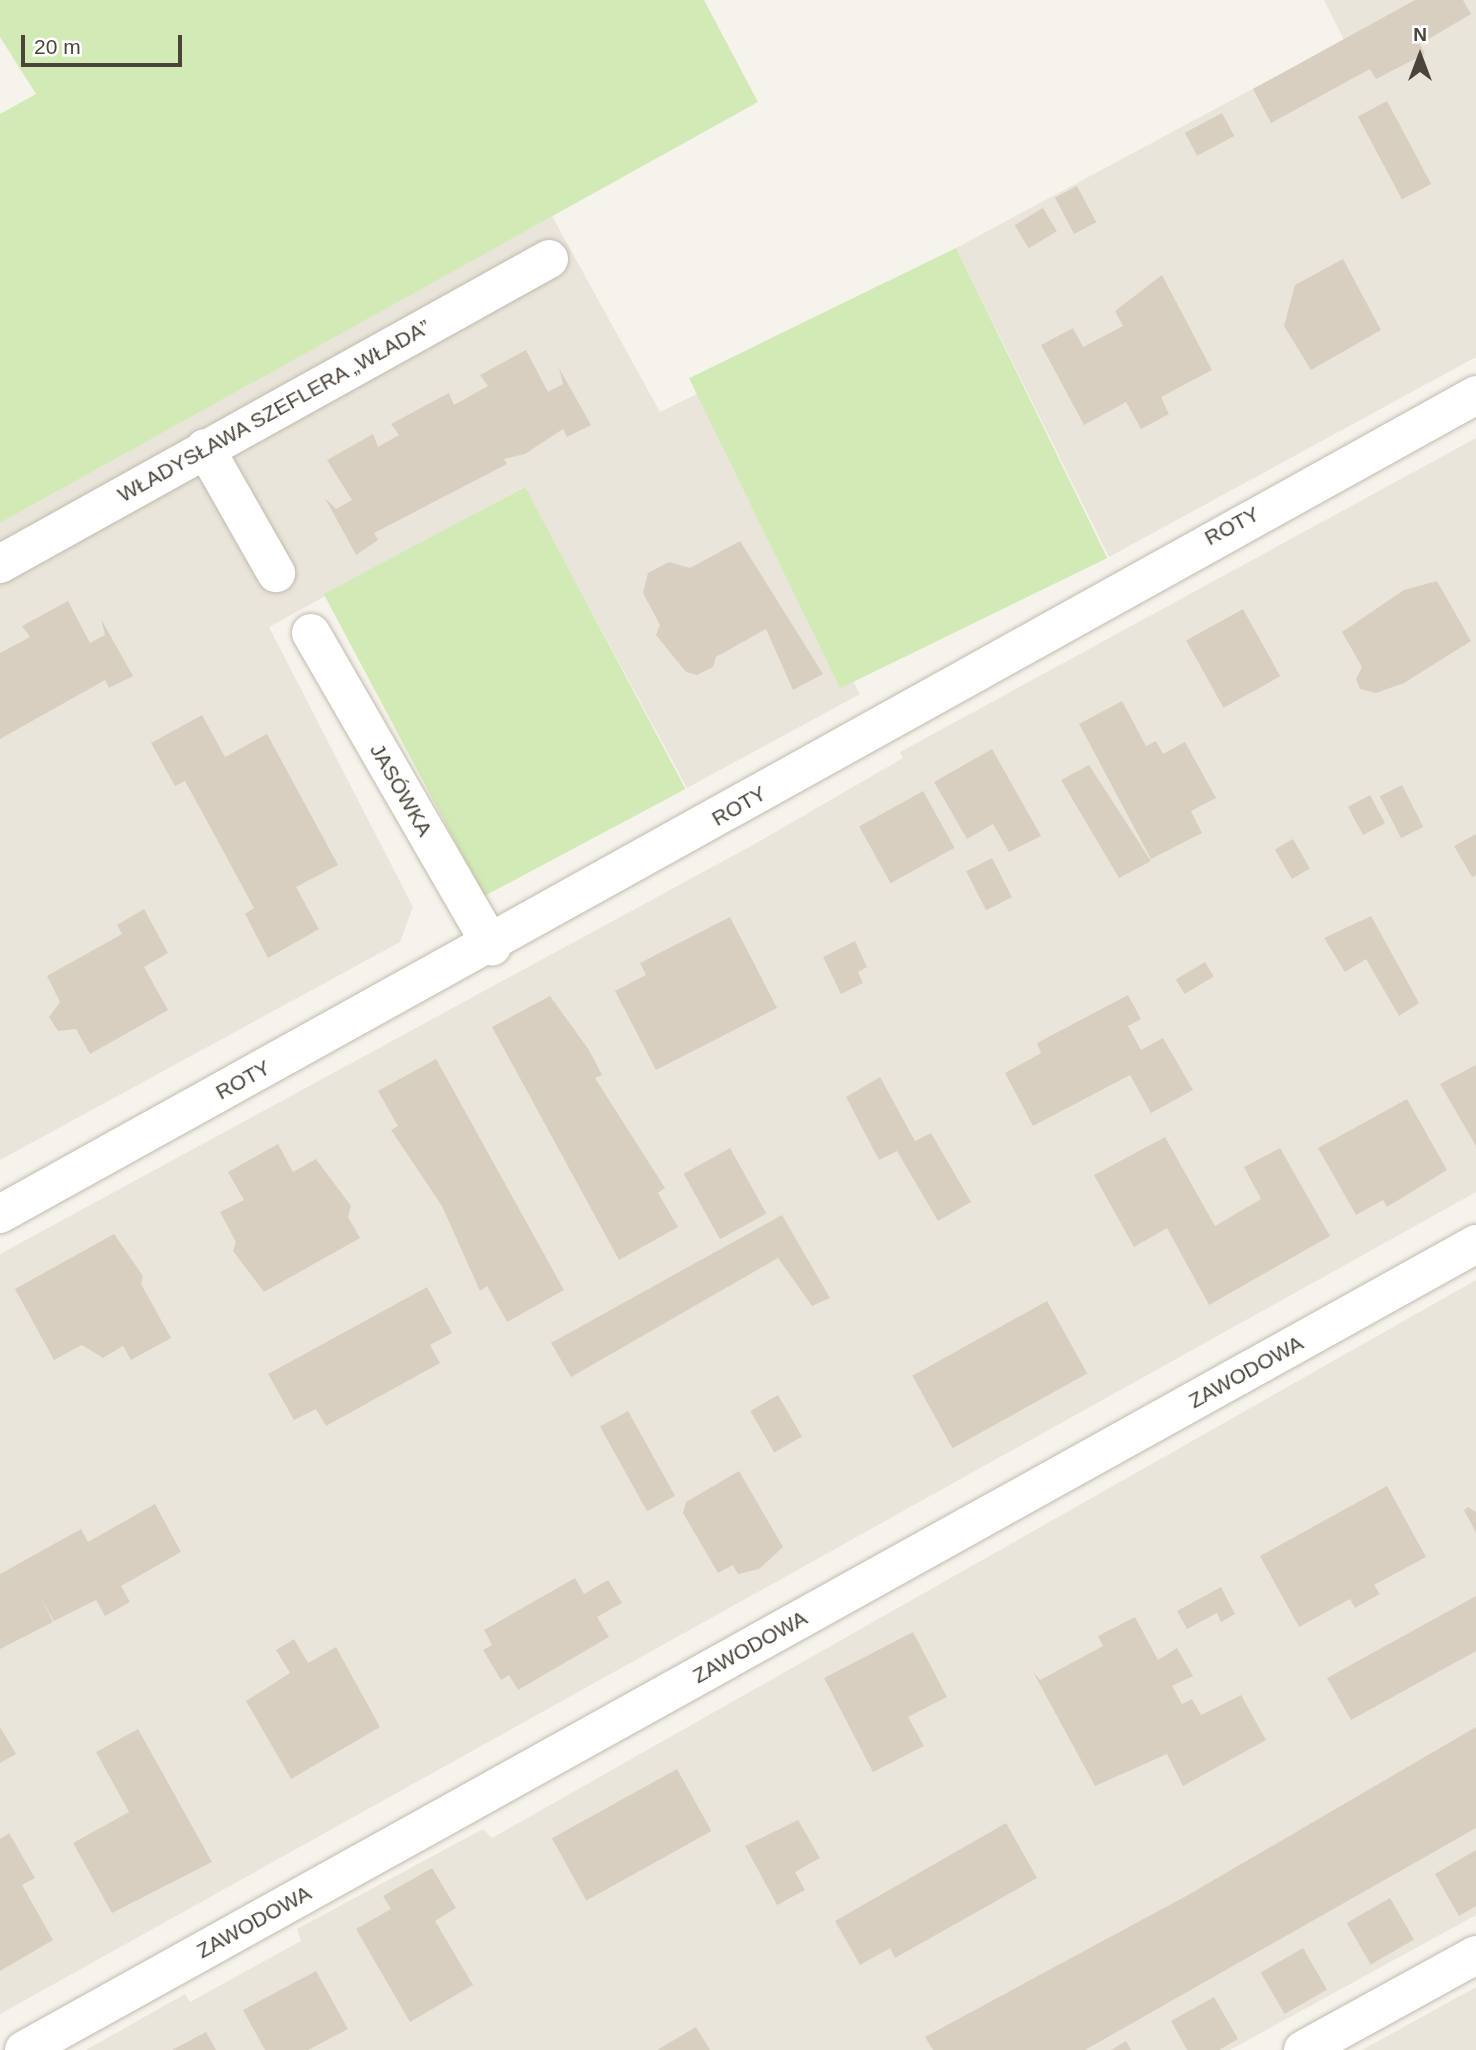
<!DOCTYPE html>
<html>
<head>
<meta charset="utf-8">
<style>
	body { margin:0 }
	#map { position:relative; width:1476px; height:2050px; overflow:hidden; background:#f6f3ec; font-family:Arial,sans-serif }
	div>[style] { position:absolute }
	.residential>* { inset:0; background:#eae5da }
	.green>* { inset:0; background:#d2eab5; transform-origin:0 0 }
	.building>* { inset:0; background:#d8cfc1; transform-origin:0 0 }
	.roads { filter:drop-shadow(0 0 2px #c2bbae) drop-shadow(0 0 2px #c2bbae) }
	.minor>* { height:38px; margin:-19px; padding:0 19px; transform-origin:19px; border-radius:19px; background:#fff }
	span { translate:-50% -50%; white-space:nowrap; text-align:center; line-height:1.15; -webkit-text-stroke:6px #fff; paint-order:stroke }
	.street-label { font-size:21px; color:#4b4439 }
	.north { position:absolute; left:1385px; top:21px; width:70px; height:70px; -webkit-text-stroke:5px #fff; paint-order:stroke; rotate:0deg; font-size:19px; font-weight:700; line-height:28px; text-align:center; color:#4b4439 }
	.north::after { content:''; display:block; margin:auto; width:24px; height:32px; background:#4b4439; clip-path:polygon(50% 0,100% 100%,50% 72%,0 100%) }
	.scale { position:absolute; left:21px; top:35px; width:161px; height:32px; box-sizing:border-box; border:4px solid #4b4439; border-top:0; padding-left:9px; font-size:21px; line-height:24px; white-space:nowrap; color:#4b4439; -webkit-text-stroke:5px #fff; paint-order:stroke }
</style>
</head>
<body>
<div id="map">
	<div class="residential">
		<i style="clip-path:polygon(1324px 0,1476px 0,1476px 357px,1109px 557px,956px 248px,1344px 40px)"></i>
		<i style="clip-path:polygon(552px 216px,660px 412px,697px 394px,860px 694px,687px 788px,524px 487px,269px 627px,413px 907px,400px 942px,0 1160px,0 523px)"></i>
		<i style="clip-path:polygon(1476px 438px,1476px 1192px,0 2014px,0 1254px,760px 841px,903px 758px,900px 752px)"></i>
		<i style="clip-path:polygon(1476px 1280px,1476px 1915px,1230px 2050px,86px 2050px,185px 1994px,190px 2002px,301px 1941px,297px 1929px,483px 1829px,492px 1838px)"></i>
		<i style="clip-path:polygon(1476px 1987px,1476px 2050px,1362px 2050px)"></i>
	</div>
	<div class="green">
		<i style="clip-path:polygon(0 0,704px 0,758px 102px,0 523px,0 114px,36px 94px,0 37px)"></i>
		<i style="left:956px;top:248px;width:345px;height:297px;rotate:64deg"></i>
		<i style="left:525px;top:487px;width:342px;height:228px;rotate:62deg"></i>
	</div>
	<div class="building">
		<i style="clip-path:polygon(1415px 0,1463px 0,1471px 14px,1420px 44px,1425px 54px,1376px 79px,1370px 69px,1271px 123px,1253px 89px)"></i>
		<i style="left:1387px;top:101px;width:94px;height:33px;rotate:62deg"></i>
		<i style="left:1222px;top:113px;width:26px;height:42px;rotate:62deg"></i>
		<i style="left:1077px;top:186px;width:41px;height:25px;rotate:62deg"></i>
		<i style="left:1043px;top:208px;width:27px;height:33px;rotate:59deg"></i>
		<i style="clip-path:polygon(1343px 259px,1381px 330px,1311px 370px,1284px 326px,1295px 285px)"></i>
		<i style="clip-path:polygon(1162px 275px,1212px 370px,1161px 397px,1169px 414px,1141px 429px,1126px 402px,1084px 425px,1041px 345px,1073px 328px,1083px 347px,1123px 326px,1115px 311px)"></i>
		<i style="clip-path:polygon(526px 350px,548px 392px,563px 384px,559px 368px,591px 425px,567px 437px,563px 429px,525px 454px,504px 459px,507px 464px,374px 533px,378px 540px,356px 555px,325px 498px,336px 509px,352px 500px,327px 460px,373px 434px,378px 447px,399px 435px,391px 424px,449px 393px,454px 405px,488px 386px,480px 375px)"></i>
		<i style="clip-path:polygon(740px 541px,823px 674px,793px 690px,766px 629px,716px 657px,713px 667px,697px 675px,686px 672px,656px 635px,660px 625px,643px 593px,648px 573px,669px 562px,690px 568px)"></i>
		<i style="clip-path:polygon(1437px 581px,1471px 641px,1404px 683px,1376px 693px,1360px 689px,1356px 679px,1362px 667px,1342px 632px,1404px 590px)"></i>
		<i style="clip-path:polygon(68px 601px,90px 643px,105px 635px,101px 619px,133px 676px,109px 688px,105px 680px,0 739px,0 653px,30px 637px,22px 626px)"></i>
		<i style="left:1243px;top:609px;width:77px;height:65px;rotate:61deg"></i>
		<i style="clip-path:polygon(1122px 701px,1146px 746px,1156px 741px,1163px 754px,1185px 742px,1216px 798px,1191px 811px,1202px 833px,1151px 859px,1079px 724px)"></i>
		<i style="clip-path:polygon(202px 715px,225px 757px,267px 734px,338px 865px,296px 887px,319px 929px,268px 958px,245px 914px,254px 908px,220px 845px,185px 781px,175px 786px,151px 743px)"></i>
		<i style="clip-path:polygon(992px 749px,1041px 836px,1009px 852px,993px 824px,967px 839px,934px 782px)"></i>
		<i style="clip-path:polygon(1089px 765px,1151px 861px,1119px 878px,1061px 780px)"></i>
		<i style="left:1402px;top:785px;width:47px;height:25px;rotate:63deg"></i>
		<i style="left:923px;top:791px;width:65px;height:73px;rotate:61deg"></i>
		<i style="left:1370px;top:795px;width:32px;height:25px;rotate:62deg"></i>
		<i style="clip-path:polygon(1476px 834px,1476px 875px,1472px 877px,1454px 846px)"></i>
		<i style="left:1293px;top:839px;width:34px;height:21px;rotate:60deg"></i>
		<i style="left:992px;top:858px;width:44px;height:29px;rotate:63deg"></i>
		<i style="clip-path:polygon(144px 909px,168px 953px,144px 967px,168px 1010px,90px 1054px,76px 1029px,58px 1031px,49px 1017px,60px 1002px,47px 976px,122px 934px,117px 925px)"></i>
		<i style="clip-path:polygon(1371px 916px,1419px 1003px,1399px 1016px,1366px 959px,1345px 972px,1324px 938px)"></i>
		<i style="clip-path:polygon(730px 917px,777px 1008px,656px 1070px,615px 991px,646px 975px,640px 963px)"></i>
		<i style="clip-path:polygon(855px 941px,867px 967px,858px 972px,863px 983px,841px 994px,823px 957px)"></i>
		<i style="left:1205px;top:962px;width:17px;height:34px;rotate:59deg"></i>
		<i style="clip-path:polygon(1128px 995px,1141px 1019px,1128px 1026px,1141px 1050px,1163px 1038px,1193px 1090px,1151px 1113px,1130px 1075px,1033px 1126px,1005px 1073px,1041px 1053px,1037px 1043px)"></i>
		<i style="clip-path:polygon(550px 996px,589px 1050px,602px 1075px,595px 1078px,665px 1188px,658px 1193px,678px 1227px,619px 1260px,492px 1027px)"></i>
		<i style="clip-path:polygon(436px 1059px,564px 1290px,507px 1322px,487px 1286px,480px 1291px,442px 1206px,391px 1130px,398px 1126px,378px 1091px)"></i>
		<i style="clip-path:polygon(1476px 1065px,1476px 1146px,1440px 1084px)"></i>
		<i style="clip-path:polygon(880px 1077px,915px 1141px,931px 1133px,971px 1202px,938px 1221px,897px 1151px,879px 1160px,846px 1097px)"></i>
		<i style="clip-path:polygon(1407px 1099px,1447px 1170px,1387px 1207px,1383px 1200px,1356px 1215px,1318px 1148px)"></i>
		<i style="clip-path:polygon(1165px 1137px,1215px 1226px,1261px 1199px,1244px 1167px,1280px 1148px,1330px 1236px,1209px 1305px,1167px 1228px,1134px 1247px,1094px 1175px)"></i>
		<i style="clip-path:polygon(278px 1144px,293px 1172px,316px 1159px,351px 1206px,348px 1217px,360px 1238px,264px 1292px,233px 1251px,236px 1242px,220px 1212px,244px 1200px,228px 1172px)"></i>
		<i style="left:730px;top:1148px;width:75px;height:53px;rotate:61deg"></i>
		<i style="clip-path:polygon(782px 1215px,830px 1298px,812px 1306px,778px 1258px,571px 1377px,551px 1343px)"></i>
		<i style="clip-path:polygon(114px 1234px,143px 1276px,141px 1284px,171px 1338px,131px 1360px,123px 1346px,103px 1358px,82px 1345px,54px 1360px,15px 1289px)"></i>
		<i style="clip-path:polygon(427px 1287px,452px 1333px,430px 1345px,440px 1363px,326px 1426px,316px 1409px,294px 1420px,268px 1374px)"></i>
		<i style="left:1047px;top:1301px;width:83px;height:154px;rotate:61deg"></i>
		<i style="left:778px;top:1395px;width:48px;height:32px;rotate:60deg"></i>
		<i style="left:628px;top:1411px;width:97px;height:32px;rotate:61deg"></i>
		<i style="clip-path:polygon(739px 1471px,783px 1547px,759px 1569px,738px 1574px,733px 1565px,718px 1573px,683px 1513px,686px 1502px)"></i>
		<i style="clip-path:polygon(1387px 1486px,1426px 1557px,1374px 1585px,1380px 1594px,1355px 1608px,1350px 1599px,1299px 1627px,1260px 1556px)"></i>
		<i style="clip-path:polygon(155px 1504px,181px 1552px,121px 1586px,130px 1602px,105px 1616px,96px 1600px,54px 1621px,42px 1600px,53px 1622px,0 1649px,0 1574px,81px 1529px,88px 1542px)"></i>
		<i style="clip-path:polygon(1468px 1507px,1476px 1512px,1476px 1533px,1464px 1510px)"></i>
		<i style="clip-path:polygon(575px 1578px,584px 1594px,608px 1580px,622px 1603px,597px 1617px,609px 1637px,518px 1690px,509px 1675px,501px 1680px,483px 1650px,492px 1645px,484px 1630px)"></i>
		<i style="clip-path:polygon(1221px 1587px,1235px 1614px,1221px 1622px,1217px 1613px,1187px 1629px,1177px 1611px)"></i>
		<i style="clip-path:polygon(1476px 1596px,1476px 1651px,1351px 1720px,1327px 1678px)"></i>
		<i style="clip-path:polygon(1135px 1617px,1158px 1660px,1177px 1648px,1193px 1676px,1172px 1686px,1182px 1704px,1192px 1699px,1201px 1715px,1241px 1695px,1266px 1740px,1183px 1786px,1167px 1754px,1095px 1786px,1033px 1672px,1040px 1680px,1103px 1646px,1098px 1636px)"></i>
		<i style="clip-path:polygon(913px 1632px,947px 1697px,908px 1717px,924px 1746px,873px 1772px,824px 1678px)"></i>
		<i style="clip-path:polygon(294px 1639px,308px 1663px,336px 1647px,380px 1727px,291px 1779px,246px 1701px,290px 1673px,276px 1650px)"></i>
		<i style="clip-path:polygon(0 1727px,16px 1754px,0 1763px)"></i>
		<i style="clip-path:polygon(1476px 1727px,1476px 1828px,1085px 2050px,933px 2050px,925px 2037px,1188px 1895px)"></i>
		<i style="clip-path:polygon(138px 1729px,212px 1862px,112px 1913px,73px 1843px,129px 1812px,96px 1752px)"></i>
		<i style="left:677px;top:1769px;width:71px;height:143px;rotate:61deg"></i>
		<i style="clip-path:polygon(798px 1820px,820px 1858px,795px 1872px,805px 1890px,777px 1905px,745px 1846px)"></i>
		<i style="clip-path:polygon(1006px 1823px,1037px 1878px,895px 1958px,890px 1948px,860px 1965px,835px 1921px)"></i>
		<i style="clip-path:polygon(9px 1833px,35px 1878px,22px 1885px,53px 1940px,0 1971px,0 1839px)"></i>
		<i style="clip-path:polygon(1476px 1850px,1476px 1906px,1459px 1916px,1435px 1874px)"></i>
		<i style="clip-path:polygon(432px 1868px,456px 1908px,435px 1921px,473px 1985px,410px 2022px,356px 1929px,391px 1909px,383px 1896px)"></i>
		<i style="left:1390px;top:1898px;width:48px;height:50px;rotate:60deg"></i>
		<i style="left:1303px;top:1948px;width:48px;height:49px;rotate:60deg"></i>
		<i style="clip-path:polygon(316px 1971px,348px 2029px,308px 2050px,265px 2050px,243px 2010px)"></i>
		<i style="clip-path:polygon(1214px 1997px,1238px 2039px,1219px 2050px,1187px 2050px,1171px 2021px)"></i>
		<i style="clip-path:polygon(696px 2027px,710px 2050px,657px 2050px)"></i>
		<i style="clip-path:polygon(206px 2032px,216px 2050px,172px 2050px)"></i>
		<i style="clip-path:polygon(1126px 2041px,1131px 2050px,1111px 2050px)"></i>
	</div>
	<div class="roads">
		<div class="minor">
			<i style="left:205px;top:448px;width:144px;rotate:60.4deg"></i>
			<i style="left:0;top:564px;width:628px;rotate:-29.05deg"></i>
			<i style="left:311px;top:633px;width:362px;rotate:60deg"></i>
			<i style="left:0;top:1214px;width:1688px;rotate:-29.02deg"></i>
			<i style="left:24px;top:2050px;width:1661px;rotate:-29.03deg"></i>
			<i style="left:1303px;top:2050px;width:197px;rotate:-28.8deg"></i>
		</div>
	</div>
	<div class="street-label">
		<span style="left:274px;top:411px;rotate:-29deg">WŁADYSŁAWA SZEFLERA „WŁADA”</span>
		<span style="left:1232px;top:526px;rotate:-28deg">ROTY</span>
		<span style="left:401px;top:790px;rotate:60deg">JASÓWKA</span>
		<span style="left:739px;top:806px;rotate:-30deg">ROTY</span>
		<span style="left:243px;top:1080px;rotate:-29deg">ROTY</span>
		<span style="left:1246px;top:1372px;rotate:-29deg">ZAWODOWA</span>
		<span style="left:750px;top:1647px;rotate:-29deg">ZAWODOWA</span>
		<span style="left:254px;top:1922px;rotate:-29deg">ZAWODOWA</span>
	</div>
	<div class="north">N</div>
	<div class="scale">20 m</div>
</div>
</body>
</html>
